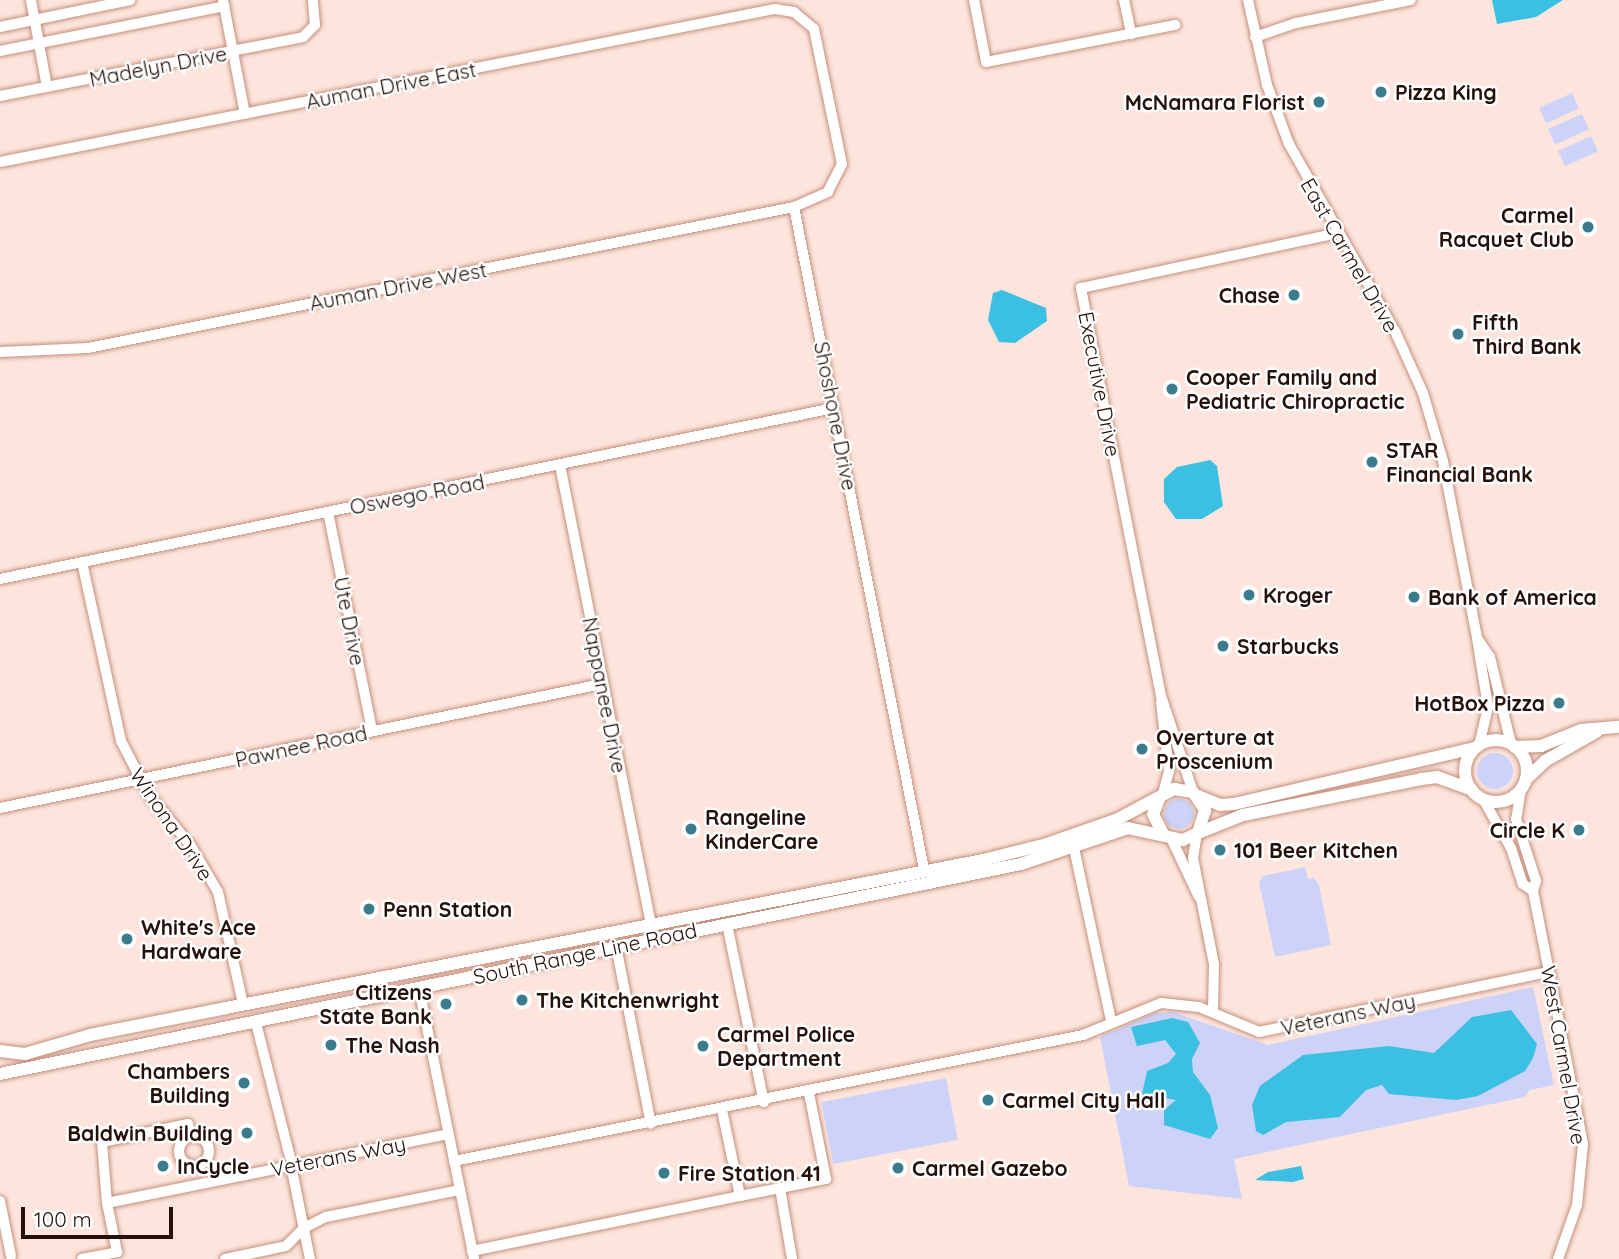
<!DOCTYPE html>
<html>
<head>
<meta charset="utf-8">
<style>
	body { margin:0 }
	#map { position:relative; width:1619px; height:1259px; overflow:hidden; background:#fde5dd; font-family:Quicksand,sans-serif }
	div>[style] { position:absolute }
	.green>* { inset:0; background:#cdd2f8; transform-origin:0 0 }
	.round { border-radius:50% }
	.water>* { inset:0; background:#3bbfe2 }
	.roads { filter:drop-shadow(0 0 2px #c58f7c) drop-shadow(0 0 2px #c58f7c) }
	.minor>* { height:10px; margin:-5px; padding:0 5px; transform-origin:5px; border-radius:5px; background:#fff }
	.minor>.ring { margin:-5px; padding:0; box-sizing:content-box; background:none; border:10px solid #fff; border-radius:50% }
	.major>* { height:12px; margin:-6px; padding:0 6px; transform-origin:6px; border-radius:6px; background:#fff }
	.major>.ring { margin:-6px; padding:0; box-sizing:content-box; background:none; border:12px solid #fff; border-radius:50% }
	.dots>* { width:19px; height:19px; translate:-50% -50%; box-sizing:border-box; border:4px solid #fff; border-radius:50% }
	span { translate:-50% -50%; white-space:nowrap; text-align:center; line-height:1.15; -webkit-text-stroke:5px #fff; paint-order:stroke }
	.street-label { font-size:21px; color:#25110a }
	.poi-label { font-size:21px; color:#25110a; font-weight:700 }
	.left { translate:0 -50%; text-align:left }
	.right { translate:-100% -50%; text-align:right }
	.scale { position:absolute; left:21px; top:1207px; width:152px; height:32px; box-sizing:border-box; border:4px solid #25110a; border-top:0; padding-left:9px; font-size:21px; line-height:24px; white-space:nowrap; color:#25110a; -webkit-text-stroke:5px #fff; paint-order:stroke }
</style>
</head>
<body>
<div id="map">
	<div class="green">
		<i style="left:1572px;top:93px;width:17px;height:36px;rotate:66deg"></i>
		<i style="left:1582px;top:114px;width:17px;height:37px;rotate:66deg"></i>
		<i style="left:1591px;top:136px;width:17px;height:36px;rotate:66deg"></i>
		<i class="round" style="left:1477px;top:753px;width:36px;height:36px"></i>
		<i class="round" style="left:1164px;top:799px;width:30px;height:30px"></i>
		<i style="clip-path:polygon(1305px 867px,1308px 879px,1314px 878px,1319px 885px,1331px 945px,1275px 957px,1259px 882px,1263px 876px)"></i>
		<i style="clip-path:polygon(1533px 987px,1554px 1085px,1530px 1090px,1525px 1097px,1234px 1159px,1242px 1199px,1129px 1186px,1100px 1037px,1155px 1013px,1173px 1012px,1268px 1045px)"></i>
		<i style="left:946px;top:1078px;width:63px;height:127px;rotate:79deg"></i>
	</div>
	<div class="water">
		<i style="clip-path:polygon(1492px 0,1563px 0,1536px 17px,1497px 24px)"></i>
		<i style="clip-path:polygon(1002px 290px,1046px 308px,1047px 321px,1015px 343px,999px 342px,988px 320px,993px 293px)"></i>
		<i style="clip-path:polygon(1210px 460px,1217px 466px,1223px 506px,1202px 519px,1176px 519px,1164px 502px,1164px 479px,1177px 467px)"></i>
		<i style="clip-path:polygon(1511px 1010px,1537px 1044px,1533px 1058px,1525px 1071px,1478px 1096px,1456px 1100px,1389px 1094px,1382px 1085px,1366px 1090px,1340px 1117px,1286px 1122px,1263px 1135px,1256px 1131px,1252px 1105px,1260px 1086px,1303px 1055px,1389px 1046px,1434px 1053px,1472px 1017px)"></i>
		<i style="clip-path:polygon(1172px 1018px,1188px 1022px,1200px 1043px,1192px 1059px,1193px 1072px,1210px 1095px,1218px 1128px,1210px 1139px,1164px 1125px,1164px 1110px,1176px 1100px,1159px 1097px,1144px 1103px,1141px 1099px,1147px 1071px,1168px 1063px,1176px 1054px,1165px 1040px,1137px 1046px,1131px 1027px)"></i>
		<i style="clip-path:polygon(1301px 1166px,1304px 1179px,1293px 1182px,1255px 1180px,1268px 1172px)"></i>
	</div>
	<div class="roads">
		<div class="minor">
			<i style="left:31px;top:0;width:88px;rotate:79.6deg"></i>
			<i style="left:223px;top:0;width:116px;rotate:79.1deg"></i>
			<i style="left:974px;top:0;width:63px;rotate:79deg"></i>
			<i style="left:986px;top:62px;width:193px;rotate:-11.1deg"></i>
			<i style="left:1124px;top:0;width:35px;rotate:78deg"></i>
			<i style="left:1248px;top:0;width:87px;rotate:77.4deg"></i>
			<i style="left:1267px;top:85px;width:63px;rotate:69.6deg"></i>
			<i style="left:1289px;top:144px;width:215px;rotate:60.5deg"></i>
			<i style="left:1395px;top:331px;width:68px;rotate:65.7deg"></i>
			<i style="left:1423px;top:393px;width:71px;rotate:73.6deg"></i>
			<i style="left:1443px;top:461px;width:180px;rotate:79.1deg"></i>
			<i style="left:1477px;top:638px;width:70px;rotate:80.9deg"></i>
			<i style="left:1488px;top:707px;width:39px;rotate:103deg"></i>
			<i style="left:0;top:27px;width:133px;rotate:-11.7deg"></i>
			<i style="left:1255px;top:37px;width:43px;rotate:-18.9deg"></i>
			<i style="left:1296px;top:23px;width:117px;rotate:-11.3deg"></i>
			<i style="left:0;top:51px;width:229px;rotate:-11.3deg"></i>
			<i style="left:0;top:96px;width:309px;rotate:-11deg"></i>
			<i style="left:303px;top:37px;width:17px;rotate:-45deg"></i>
			<i style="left:315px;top:25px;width:25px;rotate:-95deg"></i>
			<i style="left:0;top:162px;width:790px;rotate:-11.17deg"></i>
			<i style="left:775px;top:9px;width:19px;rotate:9deg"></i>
			<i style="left:794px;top:12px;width:26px;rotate:40deg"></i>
			<i style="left:814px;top:29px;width:138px;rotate:78.3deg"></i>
			<i style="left:842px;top:164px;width:31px;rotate:117deg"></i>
			<i style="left:828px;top:192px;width:37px;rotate:156deg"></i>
			<i style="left:794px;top:207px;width:720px;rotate:168.71deg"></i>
			<i style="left:88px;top:348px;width:88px;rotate:177.4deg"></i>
			<i style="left:794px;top:207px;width:675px;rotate:78.89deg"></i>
			<i style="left:560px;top:465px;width:468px;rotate:78.8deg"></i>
			<i style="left:328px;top:512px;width:223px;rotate:78.6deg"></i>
			<i style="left:82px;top:562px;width:183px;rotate:77.7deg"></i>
			<i style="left:121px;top:741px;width:61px;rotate:62.6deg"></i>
			<i style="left:149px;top:795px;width:66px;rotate:50.5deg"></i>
			<i style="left:191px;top:846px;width:53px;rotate:59.6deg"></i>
			<i style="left:218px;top:892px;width:115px;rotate:77.4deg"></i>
			<i style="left:0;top:579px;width:851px;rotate:-11.59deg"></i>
			<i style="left:1477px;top:638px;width:23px;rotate:56deg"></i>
			<i style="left:1490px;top:657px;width:89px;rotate:76.4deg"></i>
			<i style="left:1161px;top:702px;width:69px;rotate:83.4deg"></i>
			<i style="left:1169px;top:771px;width:24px;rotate:105deg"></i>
			<i style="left:1521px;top:789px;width:30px;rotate:99deg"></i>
			<i style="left:1516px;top:819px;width:65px;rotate:72.1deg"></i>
			<i style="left:1536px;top:881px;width:10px;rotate:107deg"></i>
			<i style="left:1533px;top:891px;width:258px;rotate:78.8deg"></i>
			<i style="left:1583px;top:1144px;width:61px;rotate:95.6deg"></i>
			<i style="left:1577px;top:1205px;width:57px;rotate:109.4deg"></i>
			<i style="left:1193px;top:792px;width:101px;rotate:-108.4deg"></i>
			<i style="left:1161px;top:696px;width:416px;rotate:-101.1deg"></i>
			<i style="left:1081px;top:288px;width:262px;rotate:-12.1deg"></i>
			<i style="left:1483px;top:799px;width:56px;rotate:60.3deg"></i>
			<i style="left:1511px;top:848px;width:38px;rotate:72deg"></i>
			<i style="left:1523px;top:884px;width:12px;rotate:35deg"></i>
			<i style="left:0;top:808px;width:615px;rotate:-11.64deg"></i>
			<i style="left:1197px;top:833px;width:25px;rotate:99deg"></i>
			<i style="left:1193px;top:858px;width:108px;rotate:78.8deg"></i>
			<i style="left:1214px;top:964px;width:48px;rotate:91.2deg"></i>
			<i style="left:1172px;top:840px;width:63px;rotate:64.7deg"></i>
			<i style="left:1074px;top:848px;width:176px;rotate:77.9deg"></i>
			<i style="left:727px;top:924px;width:182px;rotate:78.3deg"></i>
			<i style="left:616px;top:946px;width:181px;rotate:78.9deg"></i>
			<i style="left:419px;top:988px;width:277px;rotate:78.5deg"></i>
			<i style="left:256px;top:1023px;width:138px;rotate:75.8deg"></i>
			<i style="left:722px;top:1110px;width:88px;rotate:78.2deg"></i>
			<i style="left:740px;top:1196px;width:88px;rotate:-11.2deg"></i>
			<i style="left:826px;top:1179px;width:88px;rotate:-101.2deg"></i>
			<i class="ring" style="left:179px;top:1136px;width:20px;height:20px"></i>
			<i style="left:454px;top:1161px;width:641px;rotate:-11.33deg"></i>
			<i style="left:1083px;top:1035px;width:84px;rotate:-22.3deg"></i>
			<i style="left:1161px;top:1003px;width:38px;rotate:6deg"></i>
			<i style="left:1199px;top:1007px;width:65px;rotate:22.6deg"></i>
			<i style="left:1259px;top:1032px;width:296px;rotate:-11.7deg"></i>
			<i style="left:293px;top:1175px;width:86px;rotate:78.6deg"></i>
			<i style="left:780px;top:1188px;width:72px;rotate:80.4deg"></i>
			<i style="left:0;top:1201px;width:56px;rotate:78.7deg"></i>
			<i style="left:107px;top:1203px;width:61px;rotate:-94.7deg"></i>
			<i style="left:102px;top:1142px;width:88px;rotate:-11.8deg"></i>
			<i style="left:188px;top:1124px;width:12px;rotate:81deg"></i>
			<i style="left:472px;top:1251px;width:274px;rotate:-11.6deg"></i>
			<i style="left:82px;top:1259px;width:36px;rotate:-11deg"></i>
			<i style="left:117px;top:1252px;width:50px;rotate:-101.5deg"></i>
			<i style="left:107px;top:1203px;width:348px;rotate:-11.4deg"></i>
			<i style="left:225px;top:1259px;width:62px;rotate:-12deg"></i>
			<i style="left:286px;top:1246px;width:25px;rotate:-45deg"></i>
			<i style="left:304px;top:1228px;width:25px;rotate:-27deg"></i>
			<i style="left:326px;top:1217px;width:137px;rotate:-11.4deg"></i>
		</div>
		<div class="major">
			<i class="ring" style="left:1465px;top:740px;width:50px;height:50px"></i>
			<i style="left:1515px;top:747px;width:26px;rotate:-2deg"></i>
			<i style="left:1541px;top:746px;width:43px;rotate:-21.8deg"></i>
			<i style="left:1581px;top:730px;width:38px;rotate:-5deg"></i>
			<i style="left:1526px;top:779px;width:26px;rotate:-43deg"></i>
			<i style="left:1545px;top:761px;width:59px;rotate:-29.6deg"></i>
			<i style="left:1198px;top:796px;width:24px;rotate:22deg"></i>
			<i style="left:1220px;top:805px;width:14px;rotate:-4deg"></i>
			<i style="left:1234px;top:804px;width:247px;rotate:-13.1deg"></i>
			<i style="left:1160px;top:797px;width:18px;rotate:112deg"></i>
			<i style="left:1153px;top:814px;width:22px;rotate:63deg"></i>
			<i style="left:1198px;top:833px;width:48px;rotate:-21.8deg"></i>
			<i style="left:1243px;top:815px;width:182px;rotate:-11.4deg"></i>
			<i style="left:1421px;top:779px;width:16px;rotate:-7deg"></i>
			<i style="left:1437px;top:777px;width:37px;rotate:20deg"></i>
			<i style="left:0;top:1051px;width:25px;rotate:7deg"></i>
			<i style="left:25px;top:1054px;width:68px;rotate:-16.3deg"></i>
			<i style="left:90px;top:1035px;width:139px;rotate:-11.2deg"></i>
			<i style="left:226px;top:1008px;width:771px;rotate:-11.06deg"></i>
			<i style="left:983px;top:860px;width:66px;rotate:-14deg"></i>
			<i style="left:1047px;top:844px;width:75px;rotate:-19.4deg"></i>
			<i style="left:1118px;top:819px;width:64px;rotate:-28.2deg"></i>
			<i style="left:1174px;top:789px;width:19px;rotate:9deg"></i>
			<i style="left:1193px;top:792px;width:22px;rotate:56deg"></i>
			<i style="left:1205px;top:810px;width:24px;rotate:107deg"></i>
			<i style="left:1198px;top:833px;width:17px;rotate:155deg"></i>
			<i style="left:1183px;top:840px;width:56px;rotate:-167.7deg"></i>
			<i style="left:1128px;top:828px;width:113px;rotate:161.4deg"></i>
			<i style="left:1021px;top:864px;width:1042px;rotate:168.38deg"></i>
		</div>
	</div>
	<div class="dots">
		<i style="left:1381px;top:92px;background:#3a7b8e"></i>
		<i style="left:1319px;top:102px;background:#3a7b8e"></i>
		<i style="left:1588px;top:227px;background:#3a7b8e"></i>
		<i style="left:1294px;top:295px;background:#3a7b8e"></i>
		<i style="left:1458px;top:334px;background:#3a7b8e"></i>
		<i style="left:1172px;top:389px;background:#3a7b8e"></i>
		<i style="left:1372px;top:462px;background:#3a7b8e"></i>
		<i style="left:1249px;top:595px;background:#3a7b8e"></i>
		<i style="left:1414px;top:597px;background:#3a7b8e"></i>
		<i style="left:1223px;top:646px;background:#3a7b8e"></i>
		<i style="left:1559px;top:703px;background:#3a7b8e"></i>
		<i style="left:1142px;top:749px;background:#3a7b8e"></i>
		<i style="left:691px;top:829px;background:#3a7b8e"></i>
		<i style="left:1579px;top:830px;background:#3a7b8e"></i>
		<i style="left:1220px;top:850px;background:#3a7b8e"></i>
		<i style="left:369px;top:909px;background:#3a7b8e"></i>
		<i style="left:127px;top:939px;background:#3a7b8e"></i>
		<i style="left:522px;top:1000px;background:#3a7b8e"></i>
		<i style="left:446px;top:1004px;background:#3a7b8e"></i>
		<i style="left:331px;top:1045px;background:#3a7b8e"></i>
		<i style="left:703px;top:1046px;background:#3a7b8e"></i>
		<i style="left:244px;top:1083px;background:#3a7b8e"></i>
		<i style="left:988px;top:1100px;background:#3a7b8e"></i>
		<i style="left:247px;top:1133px;background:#3a7b8e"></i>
		<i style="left:163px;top:1166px;background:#3a7b8e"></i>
		<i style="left:898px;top:1168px;background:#3a7b8e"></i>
		<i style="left:664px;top:1173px;background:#3a7b8e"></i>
	</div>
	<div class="street-label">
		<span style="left:158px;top:66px;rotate:-11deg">Madelyn Drive</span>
		<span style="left:391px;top:85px;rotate:-11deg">Auman Drive East</span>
		<span style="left:1350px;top:255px;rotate:60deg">East Carmel Drive</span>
		<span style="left:398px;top:286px;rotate:-11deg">Auman Drive West</span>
		<span style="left:1100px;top:384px;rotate:79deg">Executive Drive</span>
		<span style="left:836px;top:416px;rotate:79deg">Shoshone Drive</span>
		<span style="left:417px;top:494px;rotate:-11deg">Oswego Road</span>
		<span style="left:350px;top:621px;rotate:79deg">Ute Drive</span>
		<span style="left:605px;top:695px;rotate:79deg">Nappanee Drive</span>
		<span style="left:301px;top:746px;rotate:-12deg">Pawnee Road</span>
		<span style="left:172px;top:824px;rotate:56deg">Winona Drive</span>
		<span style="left:585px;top:953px;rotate:-12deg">South Range Line Road</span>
		<span style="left:1348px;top:1014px;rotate:-12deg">Veterans Way</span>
		<span style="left:1564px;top:1055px;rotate:80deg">West Carmel Drive</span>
		<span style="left:338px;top:1156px;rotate:-11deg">Veterans Way</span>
	</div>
	<div class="poi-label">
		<span class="left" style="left:1395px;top:92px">Pizza King</span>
		<span class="right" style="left:1305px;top:102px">McNamara Florist</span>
		<span class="right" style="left:1574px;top:227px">Carmel<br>Racquet Club</span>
		<span class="right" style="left:1280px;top:295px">Chase</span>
		<span class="left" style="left:1472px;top:334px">Fifth<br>Third Bank</span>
		<span class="left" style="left:1186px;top:389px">Cooper Family and<br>Pediatric Chiropractic</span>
		<span class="left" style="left:1386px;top:462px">STAR<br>Financial Bank</span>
		<span class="left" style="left:1263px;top:595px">Kroger</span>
		<span class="left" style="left:1428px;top:597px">Bank of America</span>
		<span class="left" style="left:1237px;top:646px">Starbucks</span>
		<span class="right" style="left:1545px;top:703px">HotBox Pizza</span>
		<span class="left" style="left:1156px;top:749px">Overture at<br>Proscenium</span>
		<span class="left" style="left:705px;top:829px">Rangeline<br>KinderCare</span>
		<span class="right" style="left:1565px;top:830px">Circle K</span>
		<span class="left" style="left:1234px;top:850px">101 Beer Kitchen</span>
		<span class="left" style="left:383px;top:909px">Penn Station</span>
		<span class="left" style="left:141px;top:939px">White's Ace<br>Hardware</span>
		<span class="right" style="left:432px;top:1004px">Citizens<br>State Bank</span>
		<span class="left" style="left:536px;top:1000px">The Kitchenwright</span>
		<span class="left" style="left:717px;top:1046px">Carmel Police<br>Department</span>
		<span class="left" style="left:345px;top:1045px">The Nash</span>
		<span class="right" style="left:230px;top:1083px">Chambers<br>Building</span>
		<span class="left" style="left:1002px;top:1100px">Carmel City Hall</span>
		<span class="right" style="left:233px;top:1133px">Baldwin Building</span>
		<span class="left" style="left:177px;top:1166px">InCycle</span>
		<span class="left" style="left:912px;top:1168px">Carmel Gazebo</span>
		<span class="left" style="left:678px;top:1173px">Fire Station 41</span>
	</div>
	<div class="scale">100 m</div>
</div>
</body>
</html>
